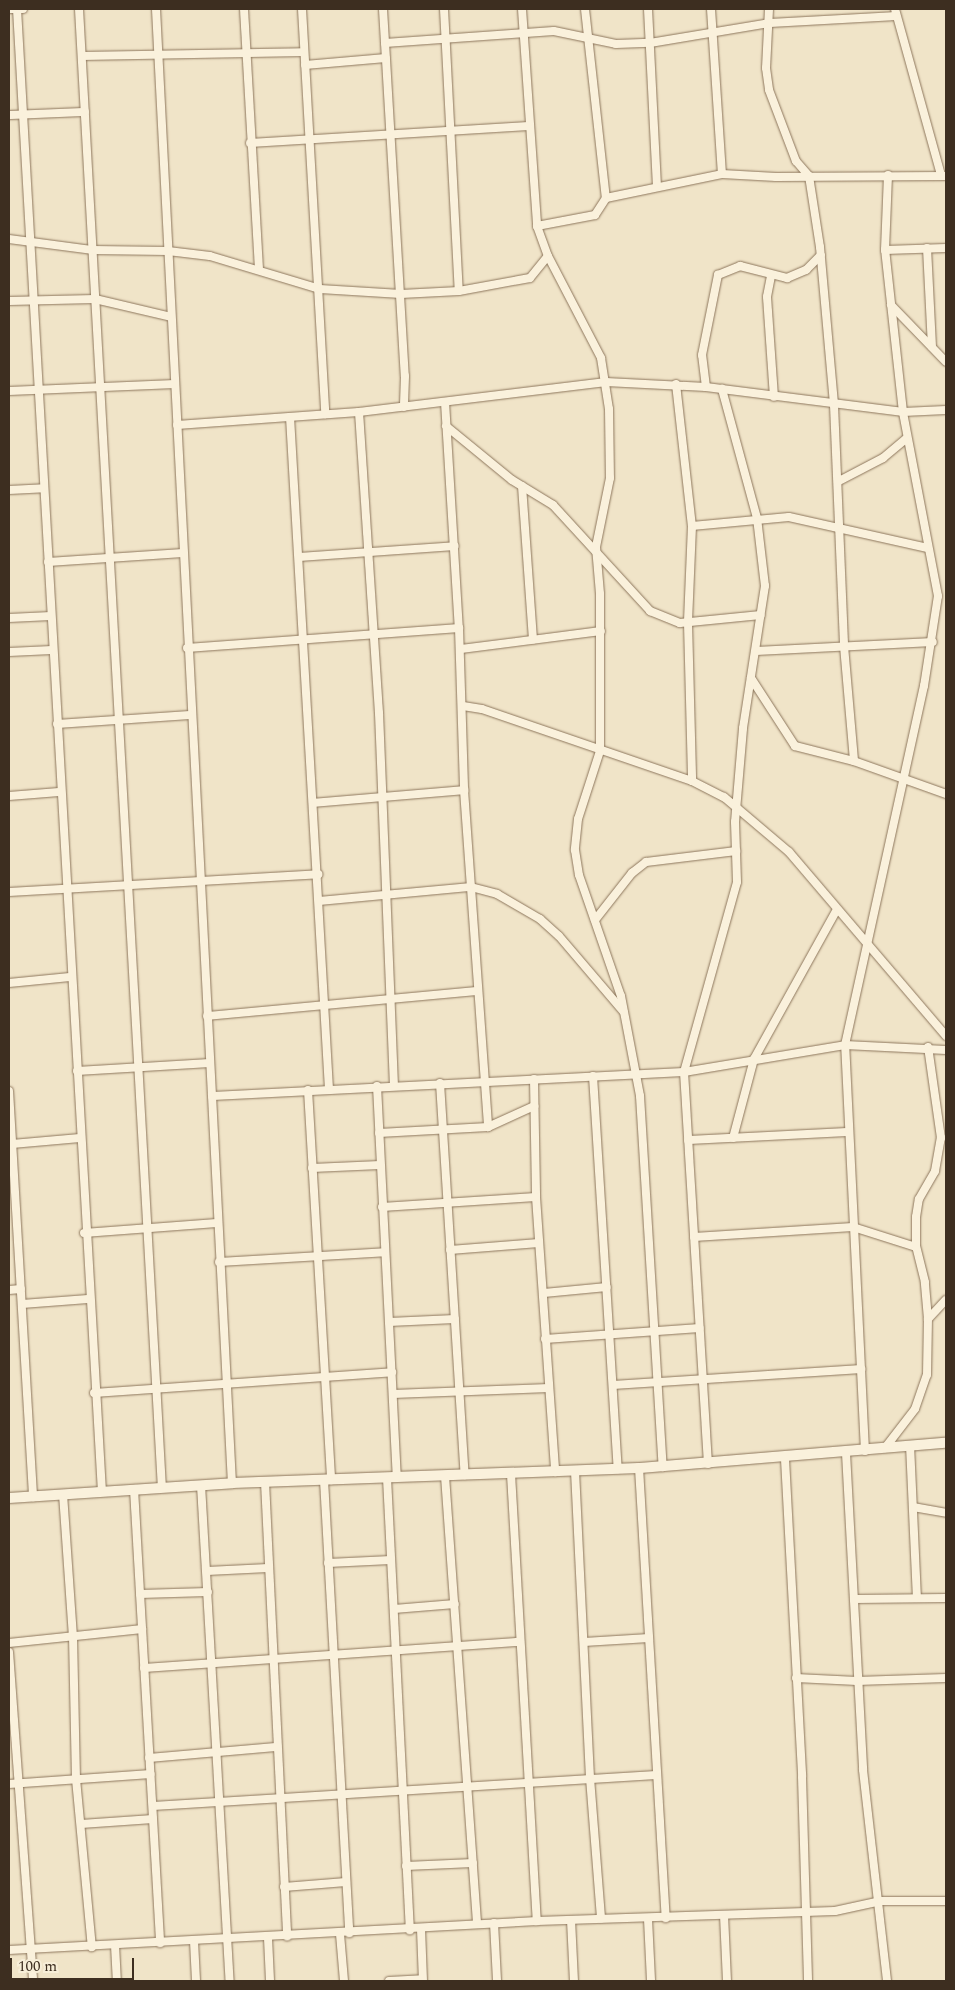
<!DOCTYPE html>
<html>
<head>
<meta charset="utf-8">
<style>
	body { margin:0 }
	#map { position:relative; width:955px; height:1990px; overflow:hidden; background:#f0e4c8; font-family:Spectral,serif }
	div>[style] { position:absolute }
	.roads { filter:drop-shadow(0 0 1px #8d765c) drop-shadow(0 0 1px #8d765c) }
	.minor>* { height:8px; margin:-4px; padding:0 4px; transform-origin:4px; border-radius:4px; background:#faf1dc }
	.tertiary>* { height:10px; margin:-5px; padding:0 5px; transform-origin:5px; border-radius:5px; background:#faf1dc }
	span { translate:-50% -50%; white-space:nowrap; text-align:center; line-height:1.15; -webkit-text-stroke:4px #f7eed8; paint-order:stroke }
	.frame { position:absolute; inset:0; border:10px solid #3d2e20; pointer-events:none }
	.scale { position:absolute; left:10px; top:1958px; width:124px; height:22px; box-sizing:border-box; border:2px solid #3d2e20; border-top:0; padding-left:6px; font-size:15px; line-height:18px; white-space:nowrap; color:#3d2e20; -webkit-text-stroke:4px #f7eed8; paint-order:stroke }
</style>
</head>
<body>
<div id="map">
	<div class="roads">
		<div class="minor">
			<i style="left:9px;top:9px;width:14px"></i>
			<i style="left:17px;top:9px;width:1484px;rotate:86.72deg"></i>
			<i style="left:79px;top:9px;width:1480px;rotate:86.79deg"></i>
			<i style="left:156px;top:9px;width:1476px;rotate:87.05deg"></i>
			<i style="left:244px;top:9px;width:259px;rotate:86.7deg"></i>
			<i style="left:302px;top:9px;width:406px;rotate:86.7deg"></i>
			<i style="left:383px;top:9px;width:368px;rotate:86.6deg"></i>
			<i style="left:405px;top:376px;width:31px;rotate:92deg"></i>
			<i style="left:444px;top:9px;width:282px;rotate:87deg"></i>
			<i style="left:522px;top:9px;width:218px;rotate:86deg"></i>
			<i style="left:537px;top:226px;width:32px;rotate:70deg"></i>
			<i style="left:548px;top:256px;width:115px;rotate:62.5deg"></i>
			<i style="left:601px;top:358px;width:52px;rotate:81.1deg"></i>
			<i style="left:609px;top:409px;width:69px;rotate:89.2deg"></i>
			<i style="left:610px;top:478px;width:70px;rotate:101.5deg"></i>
			<i style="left:596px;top:547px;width:47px;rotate:85.1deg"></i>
			<i style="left:600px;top:594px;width:157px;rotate:90deg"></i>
			<i style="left:600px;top:751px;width:71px;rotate:107.9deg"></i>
			<i style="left:578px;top:819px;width:31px;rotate:96deg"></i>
			<i style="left:575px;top:850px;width:25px;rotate:81deg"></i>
			<i style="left:579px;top:875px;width:128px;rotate:70.9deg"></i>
			<i style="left:621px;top:996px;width:102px;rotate:79.2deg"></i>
			<i style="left:640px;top:1096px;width:372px;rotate:86.5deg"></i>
			<i style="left:585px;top:9px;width:190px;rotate:83.7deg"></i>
			<i style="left:648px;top:9px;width:175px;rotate:87.1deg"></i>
			<i style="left:711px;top:9px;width:165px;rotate:86.2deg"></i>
			<i style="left:769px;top:9px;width:59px;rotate:92.9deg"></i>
			<i style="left:766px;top:68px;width:22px;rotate:82deg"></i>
			<i style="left:769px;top:90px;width:76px;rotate:69.2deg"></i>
			<i style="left:796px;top:161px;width:20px;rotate:49deg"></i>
			<i style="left:809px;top:176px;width:72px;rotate:81.2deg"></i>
			<i style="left:820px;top:247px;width:159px;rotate:84.9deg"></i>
			<i style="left:834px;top:405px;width:241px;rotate:87.6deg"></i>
			<i style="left:844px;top:646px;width:115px;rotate:85deg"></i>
			<i style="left:895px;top:9px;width:172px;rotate:74.5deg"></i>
			<i style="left:385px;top:43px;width:169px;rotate:-4.1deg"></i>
			<i style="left:554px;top:31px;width:63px;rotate:11.8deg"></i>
			<i style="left:616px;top:44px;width:34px;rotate:-2deg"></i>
			<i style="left:650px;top:43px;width:122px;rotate:-9.5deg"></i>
			<i style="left:770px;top:23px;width:126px;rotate:-3.2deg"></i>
			<i style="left:82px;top:56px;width:222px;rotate:-1deg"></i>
			<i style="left:305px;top:65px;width:81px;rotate:-4.9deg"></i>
			<i style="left:9px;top:115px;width:76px;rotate:-2.3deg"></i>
			<i style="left:250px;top:143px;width:279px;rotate:-3.5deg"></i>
			<i style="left:537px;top:226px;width:59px;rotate:-10.7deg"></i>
			<i style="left:595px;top:215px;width:20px;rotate:-57deg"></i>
			<i style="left:606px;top:198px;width:118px;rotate:-11.7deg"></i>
			<i style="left:722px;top:174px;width:54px;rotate:3.2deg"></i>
			<i style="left:776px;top:177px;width:170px;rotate:-0.3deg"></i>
			<i style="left:9px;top:239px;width:85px;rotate:7.5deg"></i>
			<i style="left:93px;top:250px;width:75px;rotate:0.8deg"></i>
			<i style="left:168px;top:251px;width:42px;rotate:6.8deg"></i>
			<i style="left:210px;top:256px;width:115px;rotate:16.7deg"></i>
			<i style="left:320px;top:289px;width:81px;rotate:3.5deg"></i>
			<i style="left:401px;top:294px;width:58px;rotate:-3deg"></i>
			<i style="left:459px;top:291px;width:72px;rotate:-10.4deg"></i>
			<i style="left:530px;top:278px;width:28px;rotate:-51deg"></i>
			<i style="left:927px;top:248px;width:99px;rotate:87.1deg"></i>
			<i style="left:885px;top:250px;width:61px;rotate:-1.9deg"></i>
			<i style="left:771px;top:276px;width:21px;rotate:101deg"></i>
			<i style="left:767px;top:297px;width:100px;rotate:86deg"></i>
			<i style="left:9px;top:301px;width:86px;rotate:-1.3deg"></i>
			<i style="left:95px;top:299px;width:78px;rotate:13.3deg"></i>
			<i style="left:891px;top:305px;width:79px;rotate:46deg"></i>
			<i style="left:676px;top:384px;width:143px;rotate:83.6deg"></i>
			<i style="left:692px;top:526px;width:97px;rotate:92.4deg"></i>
			<i style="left:688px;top:623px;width:158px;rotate:88.5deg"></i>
			<i style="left:706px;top:387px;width:32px;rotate:-97deg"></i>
			<i style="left:702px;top:355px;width:82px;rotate:-78.7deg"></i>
			<i style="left:718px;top:275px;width:24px;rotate:-22deg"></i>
			<i style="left:740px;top:266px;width:49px;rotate:14.3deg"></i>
			<i style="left:787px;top:278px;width:21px;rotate:-23deg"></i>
			<i style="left:806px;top:270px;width:21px;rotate:-45deg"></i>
			<i style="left:9px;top:391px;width:166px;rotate:-2.4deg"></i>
			<i style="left:445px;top:402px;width:226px;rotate:86.5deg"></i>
			<i style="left:459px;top:628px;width:162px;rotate:88.2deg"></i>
			<i style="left:464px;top:790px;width:338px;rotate:85.9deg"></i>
			<i style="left:359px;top:412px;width:302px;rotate:86.2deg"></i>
			<i style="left:379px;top:713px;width:372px;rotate:87.7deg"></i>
			<i style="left:290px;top:417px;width:673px;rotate:86.68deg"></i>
			<i style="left:177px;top:425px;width:182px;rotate:-4.1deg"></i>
			<i style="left:359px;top:412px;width:249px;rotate:-6.9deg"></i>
			<i style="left:606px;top:382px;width:100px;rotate:2.9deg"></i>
			<i style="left:706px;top:387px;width:199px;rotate:7.2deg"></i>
			<i style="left:903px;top:412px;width:43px;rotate:-2.7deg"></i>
			<i style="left:446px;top:426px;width:85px;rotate:39.3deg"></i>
			<i style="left:512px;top:480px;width:48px;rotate:31.4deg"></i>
			<i style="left:553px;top:505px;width:144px;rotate:47.5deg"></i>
			<i style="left:650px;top:611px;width:32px;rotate:22deg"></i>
			<i style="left:680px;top:623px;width:81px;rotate:-5.6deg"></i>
			<i style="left:839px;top:481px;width:50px;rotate:-27.6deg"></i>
			<i style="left:883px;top:458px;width:31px;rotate:-40deg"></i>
			<i style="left:522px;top:486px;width:154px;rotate:85.9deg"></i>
			<i style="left:9px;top:490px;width:35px;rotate:-3deg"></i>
			<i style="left:692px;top:526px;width:97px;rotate:-5.3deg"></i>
			<i style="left:789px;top:517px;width:142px;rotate:12.6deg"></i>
			<i style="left:299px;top:557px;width:156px;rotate:-4deg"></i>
			<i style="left:48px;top:562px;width:135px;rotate:-3.8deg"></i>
			<i style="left:9px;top:618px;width:42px;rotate:-2.7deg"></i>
			<i style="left:187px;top:648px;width:273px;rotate:-4.2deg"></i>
			<i style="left:461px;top:649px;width:141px;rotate:-7.3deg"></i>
			<i style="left:756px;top:651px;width:177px;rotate:-2.9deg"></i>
			<i style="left:9px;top:652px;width:43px;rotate:-2.7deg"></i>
			<i style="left:751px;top:678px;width:81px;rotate:57.1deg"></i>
			<i style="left:795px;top:746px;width:61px;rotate:14.3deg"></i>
			<i style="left:854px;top:761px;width:98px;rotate:19.7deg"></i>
			<i style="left:463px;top:706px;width:19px;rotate:9deg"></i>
			<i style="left:482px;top:709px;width:222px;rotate:18.9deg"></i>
			<i style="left:692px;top:781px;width:36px;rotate:27deg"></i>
			<i style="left:724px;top:797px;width:85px;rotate:40.2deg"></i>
			<i style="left:789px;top:852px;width:242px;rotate:49.5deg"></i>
			<i style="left:57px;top:724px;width:133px;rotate:-3.9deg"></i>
			<i style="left:9px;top:796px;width:50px;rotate:-4.6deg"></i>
			<i style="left:313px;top:803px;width:152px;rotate:-4.9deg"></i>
			<i style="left:9px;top:892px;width:310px;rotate:-3.3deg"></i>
			<i style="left:319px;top:901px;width:153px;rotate:-5.3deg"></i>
			<i style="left:471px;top:887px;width:27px;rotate:15deg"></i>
			<i style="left:497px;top:894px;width:50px;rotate:30.2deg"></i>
			<i style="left:540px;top:919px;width:25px;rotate:42deg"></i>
			<i style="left:559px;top:936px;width:99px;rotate:49.5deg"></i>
			<i style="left:595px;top:920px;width:60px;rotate:-51.8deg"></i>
			<i style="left:632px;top:873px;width:18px;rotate:-38deg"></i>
			<i style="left:646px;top:862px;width:91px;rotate:-7deg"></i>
			<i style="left:9px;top:983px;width:61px;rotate:-5.6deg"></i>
			<i style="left:207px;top:1016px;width:272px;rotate:-5.3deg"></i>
			<i style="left:77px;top:1071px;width:133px;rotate:-3.4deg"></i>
			<i style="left:593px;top:1076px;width:394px;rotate:86.4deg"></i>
			<i style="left:534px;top:1079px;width:118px;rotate:89deg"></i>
			<i style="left:536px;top:1197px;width:276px;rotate:86deg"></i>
			<i style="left:440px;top:1083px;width:393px;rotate:86.4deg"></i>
			<i style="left:377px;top:1086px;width:392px;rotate:87.1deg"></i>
			<i style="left:308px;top:1090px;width:391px;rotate:86.6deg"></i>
			<i style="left:9px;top:1091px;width:407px;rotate:86.6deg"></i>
			<i style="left:212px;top:1096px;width:473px;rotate:-2.9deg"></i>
			<i style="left:684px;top:1072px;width:163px;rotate:-9.5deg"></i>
			<i style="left:845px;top:1045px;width:101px;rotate:2.8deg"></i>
			<i style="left:379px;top:1133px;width:109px;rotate:-3.2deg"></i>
			<i style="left:488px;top:1127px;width:51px;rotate:-24.5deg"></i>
			<i style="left:733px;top:1138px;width:82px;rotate:-75.1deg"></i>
			<i style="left:754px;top:1059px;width:171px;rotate:-61deg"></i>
			<i style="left:688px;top:1140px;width:160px;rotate:-2.9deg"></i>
			<i style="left:12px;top:1144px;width:68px;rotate:-5deg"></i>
			<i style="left:312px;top:1168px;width:68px;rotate:-2.5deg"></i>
			<i style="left:382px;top:1207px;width:154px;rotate:-3.7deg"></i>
			<i style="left:84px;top:1233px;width:133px;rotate:-4.3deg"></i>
			<i style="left:694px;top:1237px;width:159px;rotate:-3.6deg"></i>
			<i style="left:853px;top:1227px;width:66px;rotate:17.6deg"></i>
			<i style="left:450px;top:1250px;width:89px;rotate:-4.5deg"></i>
			<i style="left:219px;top:1262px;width:166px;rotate:-3.4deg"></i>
			<i style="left:9px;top:1290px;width:12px;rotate:-5deg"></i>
			<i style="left:544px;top:1293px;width:63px;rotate:-5.4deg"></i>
			<i style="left:22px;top:1304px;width:66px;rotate:-4.3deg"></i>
			<i style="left:928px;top:1319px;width:26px;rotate:-47deg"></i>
			<i style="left:389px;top:1322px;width:66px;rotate:-2.6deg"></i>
			<i style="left:545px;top:1339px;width:155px;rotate:-4.1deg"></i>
			<i style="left:613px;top:1385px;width:249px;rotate:-3.7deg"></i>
			<i style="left:94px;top:1393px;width:299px;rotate:-4deg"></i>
			<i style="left:393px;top:1394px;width:156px;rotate:-2.2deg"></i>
			<i style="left:910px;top:1445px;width:153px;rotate:87.4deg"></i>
			<i style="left:885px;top:1448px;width:49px;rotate:-52.4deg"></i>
			<i style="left:915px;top:1409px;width:36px;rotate:-71deg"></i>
			<i style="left:927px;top:1375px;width:56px;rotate:-89deg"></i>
			<i style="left:928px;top:1319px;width:37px;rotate:-95deg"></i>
			<i style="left:925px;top:1282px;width:36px;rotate:-104deg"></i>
			<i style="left:916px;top:1247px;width:30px;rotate:-90deg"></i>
			<i style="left:916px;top:1217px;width:18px;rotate:-81deg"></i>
			<i style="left:919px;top:1199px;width:32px;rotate:-60deg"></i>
			<i style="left:935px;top:1171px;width:34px;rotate:-80deg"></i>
			<i style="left:941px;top:1138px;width:92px;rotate:-98.1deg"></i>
			<i style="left:865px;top:1451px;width:406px;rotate:-92.8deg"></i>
			<i style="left:845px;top:1045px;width:368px;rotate:-77.6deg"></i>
			<i style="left:924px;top:686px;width:91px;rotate:-81.2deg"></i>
			<i style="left:938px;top:596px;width:187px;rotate:-100.8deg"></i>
			<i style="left:903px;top:412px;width:163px;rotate:-96.3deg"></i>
			<i style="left:885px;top:250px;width:75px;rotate:-87.7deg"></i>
			<i style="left:846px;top:1453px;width:317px;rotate:86.9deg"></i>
			<i style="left:863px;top:1770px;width:212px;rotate:83.5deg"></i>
			<i style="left:785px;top:1459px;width:318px;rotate:86.9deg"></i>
			<i style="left:802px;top:1777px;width:204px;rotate:88.3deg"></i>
			<i style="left:708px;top:1464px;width:393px;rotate:-93.5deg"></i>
			<i style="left:684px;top:1072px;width:197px;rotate:-74.4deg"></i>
			<i style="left:737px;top:882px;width:60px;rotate:-91.9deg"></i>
			<i style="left:735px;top:822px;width:94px;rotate:-85.1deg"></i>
			<i style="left:743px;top:728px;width:144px;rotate:-81.2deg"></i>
			<i style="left:765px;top:586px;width:68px;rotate:-96.7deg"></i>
			<i style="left:757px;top:518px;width:134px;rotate:-105.2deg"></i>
			<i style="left:639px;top:1468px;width:451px;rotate:86.6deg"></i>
			<i style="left:575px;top:1471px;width:307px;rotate:87.2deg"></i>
			<i style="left:590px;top:1778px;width:141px;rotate:85.5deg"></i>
			<i style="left:511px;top:1474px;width:448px;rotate:86.7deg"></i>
			<i style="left:445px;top:1476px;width:449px;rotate:85.9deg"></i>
			<i style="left:387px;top:1478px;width:453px;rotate:87.1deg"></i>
			<i style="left:324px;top:1480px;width:454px;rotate:86.8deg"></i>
			<i style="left:265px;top:1482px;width:455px;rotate:87.2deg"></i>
			<i style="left:201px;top:1485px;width:497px;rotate:86.7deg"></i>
			<i style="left:134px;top:1489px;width:455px;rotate:86.7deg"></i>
			<i style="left:63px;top:1494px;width:142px;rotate:86deg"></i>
			<i style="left:73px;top:1636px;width:143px;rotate:88.8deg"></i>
			<i style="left:76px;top:1779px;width:169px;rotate:84.6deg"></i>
			<i style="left:913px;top:1507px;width:34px;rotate:10deg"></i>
			<i style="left:328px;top:1563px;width:63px;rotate:-2.7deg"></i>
			<i style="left:207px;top:1571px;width:61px;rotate:-2.8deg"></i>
			<i style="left:140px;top:1594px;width:68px;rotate:-1.7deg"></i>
			<i style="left:855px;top:1599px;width:91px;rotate:-0.6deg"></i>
			<i style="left:394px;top:1609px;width:61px;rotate:-4.7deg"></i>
			<i style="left:584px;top:1642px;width:65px;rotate:-3.5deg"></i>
			<i style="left:9px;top:1643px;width:134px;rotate:-6deg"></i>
			<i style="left:9px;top:1652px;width:330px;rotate:85.8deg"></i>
			<i style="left:144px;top:1668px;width:377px;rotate:-4deg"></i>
			<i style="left:796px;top:1678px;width:61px;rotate:2.8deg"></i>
			<i style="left:857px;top:1681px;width:89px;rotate:-1.9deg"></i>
			<i style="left:149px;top:1758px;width:127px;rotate:-5deg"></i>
			<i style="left:9px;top:1784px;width:142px;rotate:-4deg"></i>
			<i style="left:153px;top:1806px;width:504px;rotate:-3.53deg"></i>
			<i style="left:81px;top:1824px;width:72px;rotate:-4deg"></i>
			<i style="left:406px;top:1866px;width:67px;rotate:-2.6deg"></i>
			<i style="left:284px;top:1887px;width:62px;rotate:-4.6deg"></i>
			<i style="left:724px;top:1915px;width:66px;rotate:87.4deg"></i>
			<i style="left:648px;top:1919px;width:62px;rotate:87.2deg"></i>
			<i style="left:571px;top:1920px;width:61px;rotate:87.2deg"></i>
			<i style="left:494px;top:1923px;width:58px;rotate:87deg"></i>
			<i style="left:421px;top:1929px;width:52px;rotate:87.8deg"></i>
			<i style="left:340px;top:1934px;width:47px;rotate:85.1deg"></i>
			<i style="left:268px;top:1938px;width:43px;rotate:87.3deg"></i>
			<i style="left:194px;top:1941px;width:40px;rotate:87.1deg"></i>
			<i style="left:115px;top:1945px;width:36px;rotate:87deg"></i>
			<i style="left:9px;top:1950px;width:529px;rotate:-3.14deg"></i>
			<i style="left:537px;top:1921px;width:298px;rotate:-1.9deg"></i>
			<i style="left:835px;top:1911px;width:47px;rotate:-12.3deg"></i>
			<i style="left:881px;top:1901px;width:65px"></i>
			<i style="left:389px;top:1981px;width:33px;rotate:-3deg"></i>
		</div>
		<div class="tertiary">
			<i style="left:9px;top:1498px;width:224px;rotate:-3.8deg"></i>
			<i style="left:232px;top:1483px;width:407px;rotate:-2.1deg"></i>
			<i style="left:639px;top:1468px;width:308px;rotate:-4.7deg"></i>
		</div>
	</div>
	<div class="frame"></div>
	<div class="scale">100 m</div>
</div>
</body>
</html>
